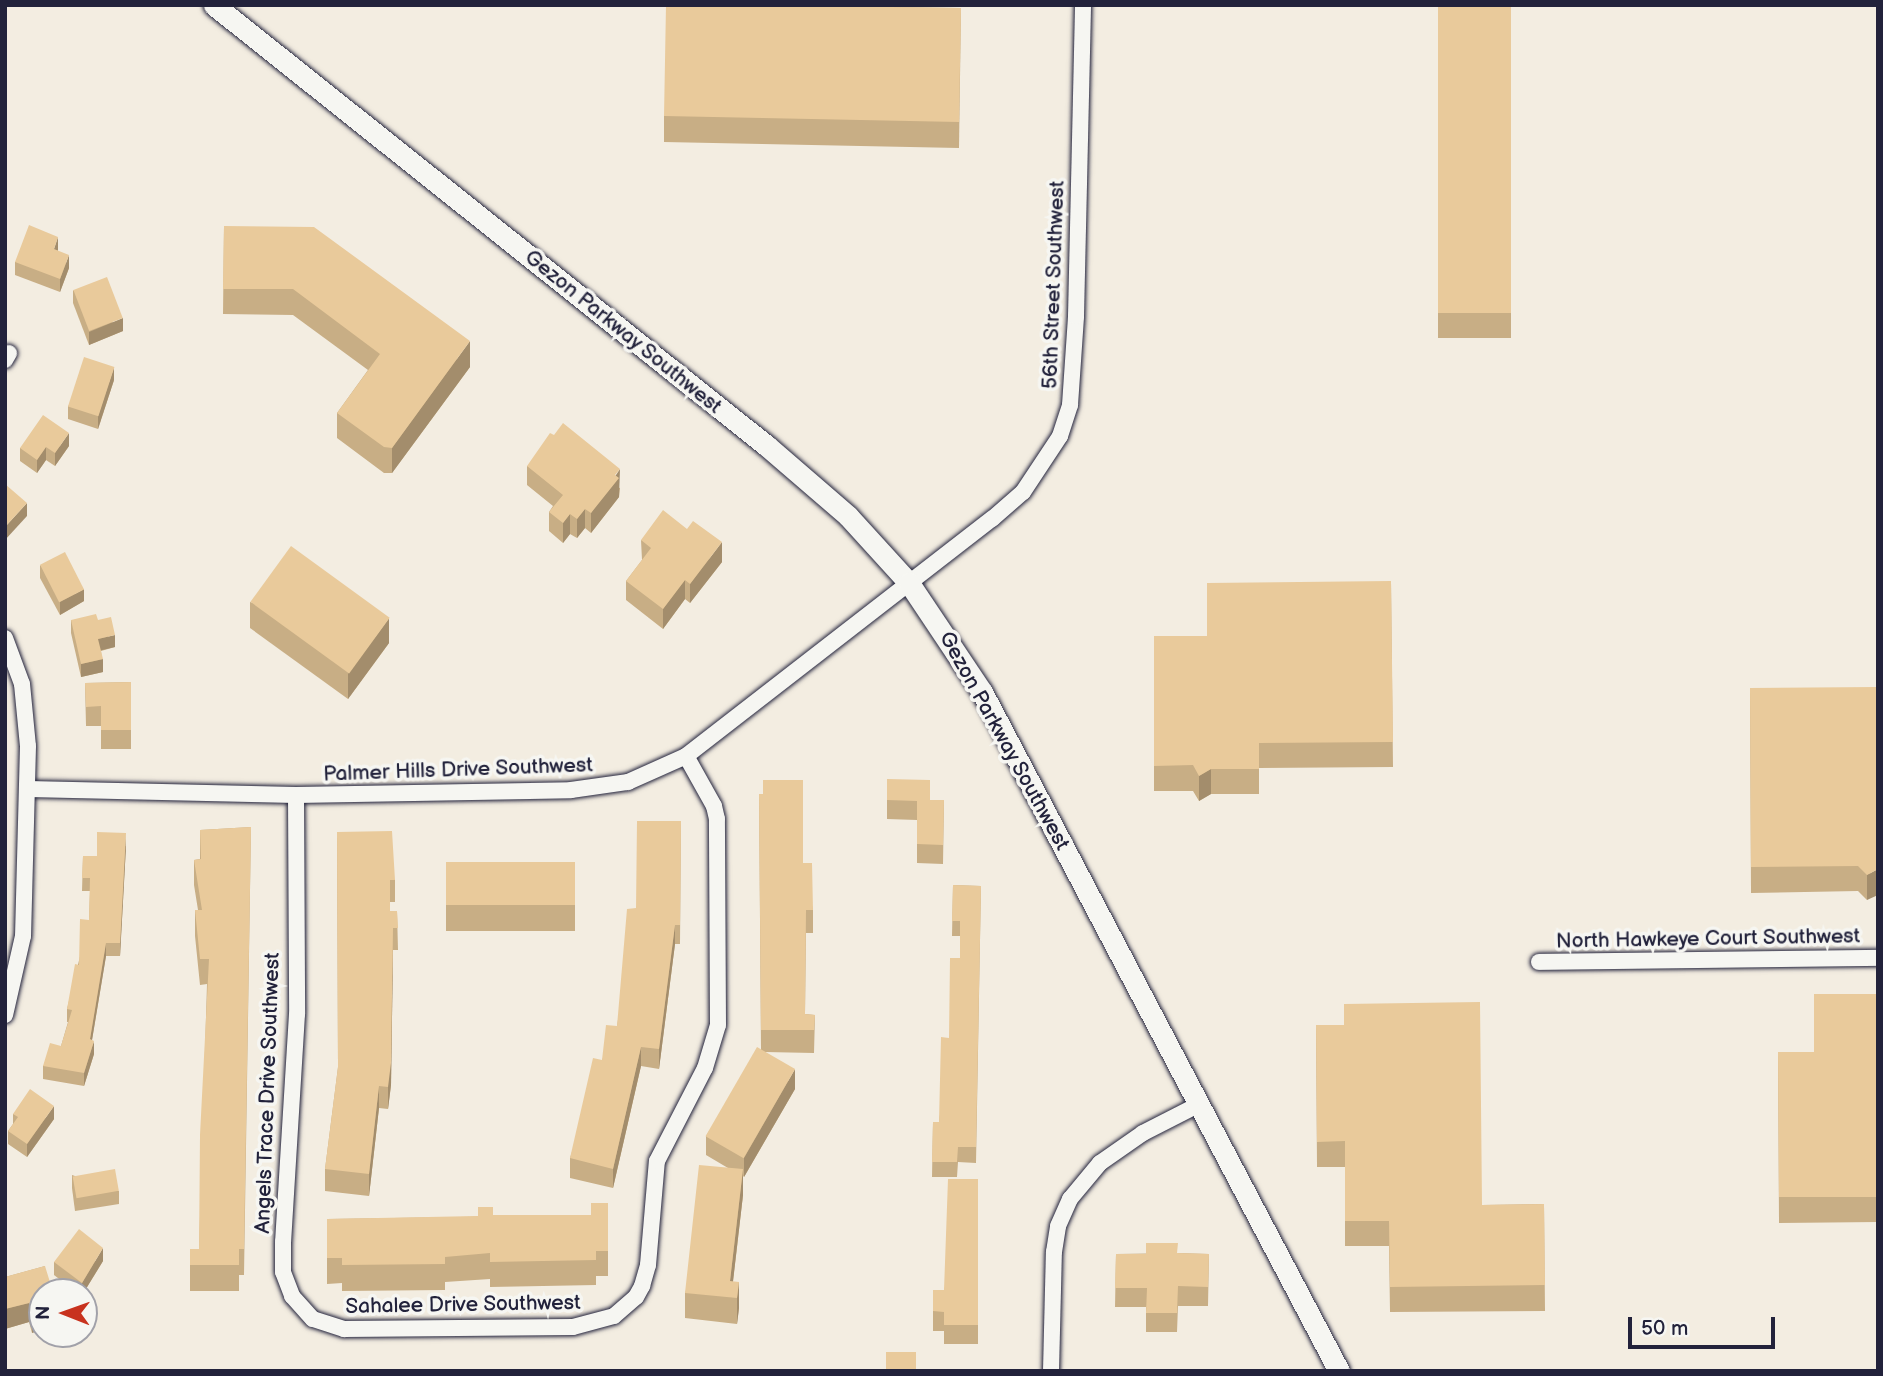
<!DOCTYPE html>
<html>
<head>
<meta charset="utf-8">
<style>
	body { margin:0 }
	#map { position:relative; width:1883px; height:1376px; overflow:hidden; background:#f3ede1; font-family:"Balsamiq Sans",sans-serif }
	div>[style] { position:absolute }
	.roads { filter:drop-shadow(0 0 2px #22223b) drop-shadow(0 0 2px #22223b) }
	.minor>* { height:16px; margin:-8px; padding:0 8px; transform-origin:8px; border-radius:8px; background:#f6f6f2 }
	.secondary>* { height:21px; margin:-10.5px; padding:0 10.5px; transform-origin:10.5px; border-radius:10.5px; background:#f6f6f2 }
	.wall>* { inset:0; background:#c8ae85; transform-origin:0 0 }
	.shaded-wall>* { inset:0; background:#a38d6c }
	.building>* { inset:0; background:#e9ca9b; transform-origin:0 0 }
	span { translate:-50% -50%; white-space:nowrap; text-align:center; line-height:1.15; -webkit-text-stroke:7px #f6f6f2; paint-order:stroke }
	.street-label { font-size:21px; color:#22223b }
	.frame { position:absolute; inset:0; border:7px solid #22223b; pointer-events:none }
	.north { position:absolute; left:28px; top:1278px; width:70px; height:70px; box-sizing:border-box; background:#f6f6f2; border:2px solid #a1a1a9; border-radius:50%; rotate:271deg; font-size:19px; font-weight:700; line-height:28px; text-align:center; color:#22223b }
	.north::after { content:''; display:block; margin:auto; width:24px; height:32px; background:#c8321e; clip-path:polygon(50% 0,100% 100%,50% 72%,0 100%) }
	.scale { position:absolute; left:1628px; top:1317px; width:147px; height:32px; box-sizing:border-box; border:4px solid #22223b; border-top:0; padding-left:9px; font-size:21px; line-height:24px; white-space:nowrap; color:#22223b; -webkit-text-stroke:5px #f6f6f2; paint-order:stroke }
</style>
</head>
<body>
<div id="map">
	<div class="roads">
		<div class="minor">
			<i style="left:5px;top:360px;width:8px;rotate:-60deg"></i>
			<i style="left:5px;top:638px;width:49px;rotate:69.7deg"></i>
			<i style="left:22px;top:684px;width:62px;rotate:84.5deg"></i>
			<i style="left:28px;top:746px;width:190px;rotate:91.5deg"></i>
			<i style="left:23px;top:936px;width:81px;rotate:102.8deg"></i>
			<i style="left:28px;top:789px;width:268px;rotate:1.3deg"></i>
			<i style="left:296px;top:795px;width:275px;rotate:-1deg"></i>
			<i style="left:571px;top:790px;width:58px;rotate:-8deg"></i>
			<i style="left:628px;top:782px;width:64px;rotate:-24.1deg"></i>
			<i style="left:686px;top:756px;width:387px;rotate:-37.8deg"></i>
			<i style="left:992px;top:519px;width:41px;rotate:-41.1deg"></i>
			<i style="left:1023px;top:492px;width:67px;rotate:-56.5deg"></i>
			<i style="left:1060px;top:436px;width:33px;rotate:-72deg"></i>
			<i style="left:1070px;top:405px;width:89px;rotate:-86.1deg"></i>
			<i style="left:1076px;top:316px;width:311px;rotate:-88.7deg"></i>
			<i style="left:296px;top:795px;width:219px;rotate:89.7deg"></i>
			<i style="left:297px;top:1014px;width:228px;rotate:93.5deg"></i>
			<i style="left:283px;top:1242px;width:30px;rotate:90deg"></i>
			<i style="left:283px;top:1272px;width:26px;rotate:69deg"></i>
			<i style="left:292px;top:1296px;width:31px;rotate:48deg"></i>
			<i style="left:313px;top:1319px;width:33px;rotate:18deg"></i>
			<i style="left:344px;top:1329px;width:229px;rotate:-0.5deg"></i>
			<i style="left:573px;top:1327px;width:42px;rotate:-15deg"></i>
			<i style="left:614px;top:1316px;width:29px;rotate:-41deg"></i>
			<i style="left:636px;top:1297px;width:13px;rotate:-61deg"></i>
			<i style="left:642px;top:1286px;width:22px;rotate:-74deg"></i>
			<i style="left:648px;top:1265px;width:104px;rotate:-85.1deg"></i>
			<i style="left:657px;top:1161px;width:105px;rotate:-62.7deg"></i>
			<i style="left:705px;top:1068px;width:45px;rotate:-73.2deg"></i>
			<i style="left:718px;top:1025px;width:206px;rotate:-90.3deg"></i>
			<i style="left:717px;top:819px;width:13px;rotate:-103deg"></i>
			<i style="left:714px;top:806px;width:57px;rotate:-119.2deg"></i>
			<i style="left:1539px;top:962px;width:339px;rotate:-0.7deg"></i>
			<i style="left:1051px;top:1371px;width:119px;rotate:-88.6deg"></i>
			<i style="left:1054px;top:1252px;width:26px;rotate:-81deg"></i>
			<i style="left:1058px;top:1226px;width:30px;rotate:-66deg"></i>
			<i style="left:1070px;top:1199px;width:47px;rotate:-50.2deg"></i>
			<i style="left:1100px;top:1163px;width:52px;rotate:-34.9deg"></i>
			<i style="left:1143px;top:1133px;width:62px;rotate:-27deg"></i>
		</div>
		<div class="secondary">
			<i style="left:214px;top:5px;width:707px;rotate:38.57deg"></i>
			<i style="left:767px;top:446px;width:107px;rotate:40.8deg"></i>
			<i style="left:848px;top:516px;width:91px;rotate:47.7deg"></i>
			<i style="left:909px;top:583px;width:131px;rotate:56.2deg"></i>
			<i style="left:982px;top:692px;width:767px;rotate:62.27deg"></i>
		</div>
	</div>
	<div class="wall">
		<i style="left:1438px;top:5px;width:73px;height:333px"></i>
		<i style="clip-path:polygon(892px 7px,961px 8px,959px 148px,664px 142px,664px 116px)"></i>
		<i style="clip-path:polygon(224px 226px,470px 367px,392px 473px,384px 473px,337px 438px,337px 413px,368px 370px,293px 315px,223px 314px)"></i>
		<i style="clip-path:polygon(58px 251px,69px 268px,60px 292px,15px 275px,15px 262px)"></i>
		<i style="clip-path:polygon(73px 290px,123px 331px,89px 345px,73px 303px)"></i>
		<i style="clip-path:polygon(114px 380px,98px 429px,68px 419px,68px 406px)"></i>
		<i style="clip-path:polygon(69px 446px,55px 466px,46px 460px,37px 473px,20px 461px,20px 448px)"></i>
		<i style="clip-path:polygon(527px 466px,620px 488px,619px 497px,591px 533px,585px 528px,577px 538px,570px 534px,563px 543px,549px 531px,549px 512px,553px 506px,527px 485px)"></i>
		<i style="clip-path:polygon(641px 540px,722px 562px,690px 603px,685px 599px,663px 629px,626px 600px,626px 581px,642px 560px)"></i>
		<i style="clip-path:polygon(40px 565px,84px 601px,60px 615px,40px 578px)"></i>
		<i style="clip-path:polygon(1391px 581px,1393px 767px,1259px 768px,1259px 794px,1211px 794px,1199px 801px,1193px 791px,1154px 791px,1154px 636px,1207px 636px)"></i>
		<i style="clip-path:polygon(250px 602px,389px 643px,348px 699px,250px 628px)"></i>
		<i style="clip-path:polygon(71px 620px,98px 620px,115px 647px,101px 651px,103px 672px,81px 677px,71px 633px)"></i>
		<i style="clip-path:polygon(131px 682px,131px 749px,101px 749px,101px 726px,86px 726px,85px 683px)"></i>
		<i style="clip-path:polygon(1750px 688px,1878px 793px,1867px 900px,1858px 891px,1751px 893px)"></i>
		<i style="clip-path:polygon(887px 779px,930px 800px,944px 800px,943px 864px,917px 863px,917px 820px,887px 819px)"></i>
		<i style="clip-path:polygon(759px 794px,803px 863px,813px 910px,813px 933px,806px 933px,805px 1014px,815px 1015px,814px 1053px,765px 1052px,795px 1089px,744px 1177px,743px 1176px,743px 1195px,733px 1282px,739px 1282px,739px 1308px,737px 1324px,685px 1318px,685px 1293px,728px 1168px,706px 1155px,706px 1136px,761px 1050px)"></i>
		<i style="clip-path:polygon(681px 821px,680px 944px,675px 944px,659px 1069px,641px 1066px,613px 1188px,570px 1178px,570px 1158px,602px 1060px,617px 1026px,636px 908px)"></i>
		<i style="clip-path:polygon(251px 827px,244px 1275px,239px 1275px,239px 1291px,190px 1291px,190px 1249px,199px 1249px,207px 984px,200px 985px,195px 936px,195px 910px,198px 910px,194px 885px,194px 860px,200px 859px,200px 830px)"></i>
		<i style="clip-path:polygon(337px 832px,395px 880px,395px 902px,390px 902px,390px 911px,397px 911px,398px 950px,393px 950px,391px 1085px,388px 1109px,379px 1108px,369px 1196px,325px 1191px,325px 1169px,338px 1067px)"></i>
		<i style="clip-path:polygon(126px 846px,120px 956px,106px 956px,92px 1040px,94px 1054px,84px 1086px,43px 1079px,43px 1066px,61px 1046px,68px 1022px,67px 1022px,67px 1009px,89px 920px,90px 891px,82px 891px,83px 856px,97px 856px)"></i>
		<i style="left:446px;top:862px;width:129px;height:69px"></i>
		<i style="clip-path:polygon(953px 885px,981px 886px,976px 1163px,958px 1162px,957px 1177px,932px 1177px,933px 1122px,939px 1122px,960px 958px,960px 936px,952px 936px)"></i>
		<i style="clip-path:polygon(1878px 994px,1878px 1222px,1779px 1223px,1778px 1052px,1814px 1052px)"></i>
		<i style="clip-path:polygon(1316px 1025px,1482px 1205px,1544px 1204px,1545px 1311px,1390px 1312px,1389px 1246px,1345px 1246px,1345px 1167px,1317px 1167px)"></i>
		<i style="clip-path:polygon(13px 1114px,54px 1119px,27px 1157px,8px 1144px,8px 1131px,13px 1124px)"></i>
		<i style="clip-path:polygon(72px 1175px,119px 1191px,119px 1204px,75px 1211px,72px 1188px)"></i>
		<i style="clip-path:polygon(978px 1179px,978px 1344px,944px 1344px,944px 1331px,933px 1331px,933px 1290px,944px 1290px)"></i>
		<i style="clip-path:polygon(608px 1203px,608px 1276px,596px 1276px,596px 1285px,490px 1287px,490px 1279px,445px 1282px,445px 1290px,342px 1291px,342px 1283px,327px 1284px,327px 1219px,591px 1215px)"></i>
		<i style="clip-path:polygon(1178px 1253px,1209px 1254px,1208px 1306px,1178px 1306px,1177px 1332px,1146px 1332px,1146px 1307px,1115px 1307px,1116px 1254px)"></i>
		<i style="clip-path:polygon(103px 1261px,84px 1292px,76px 1292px,54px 1275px,54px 1262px)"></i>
		<i style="clip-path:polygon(45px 1266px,32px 1333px,29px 1322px,5px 1329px,5px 1277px)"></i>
	</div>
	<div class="shaded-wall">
		<i style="clip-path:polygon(58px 237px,58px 250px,54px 262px,54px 249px)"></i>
		<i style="clip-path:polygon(69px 255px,69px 268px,60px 292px,60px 279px)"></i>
		<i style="clip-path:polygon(123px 318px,123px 331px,89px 345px,89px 332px)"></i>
		<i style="clip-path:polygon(470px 341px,470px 367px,392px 473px,392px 448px)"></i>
		<i style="clip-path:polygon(114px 367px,114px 380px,98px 429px,98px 416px)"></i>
		<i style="clip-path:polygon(69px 433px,69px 446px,55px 466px,55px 453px)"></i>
		<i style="clip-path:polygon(46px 447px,46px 460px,37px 473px,37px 460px)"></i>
		<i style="clip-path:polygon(620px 469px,619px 497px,591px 533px,591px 513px)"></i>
		<i style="clip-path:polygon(27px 503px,27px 516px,5px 540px,5px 527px)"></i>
		<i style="clip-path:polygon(585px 509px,585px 528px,577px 538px,577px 519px)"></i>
		<i style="clip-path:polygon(570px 514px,570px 534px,563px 543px,563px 523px)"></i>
		<i style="clip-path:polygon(722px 542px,722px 562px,690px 603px,690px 584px)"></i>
		<i style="clip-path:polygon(685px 580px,685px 599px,663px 629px,663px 609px)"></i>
		<i style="clip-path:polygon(84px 589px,84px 601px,60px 615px,60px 602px)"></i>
		<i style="clip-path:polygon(389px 618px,389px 643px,348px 699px,348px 674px)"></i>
		<i style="clip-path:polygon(115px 635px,115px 647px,98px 651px,98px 639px)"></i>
		<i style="clip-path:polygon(103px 659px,103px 672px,81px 677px,81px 664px)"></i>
		<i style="clip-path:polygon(1211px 769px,1211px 794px,1199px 801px,1199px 776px)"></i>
		<i style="clip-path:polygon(126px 833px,126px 846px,120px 956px,120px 943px)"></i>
		<i style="clip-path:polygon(1878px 869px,1878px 895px,1867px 900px,1867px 875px)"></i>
		<i style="clip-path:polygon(675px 925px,675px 944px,659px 1069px,659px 1049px)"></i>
		<i style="clip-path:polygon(106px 943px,106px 956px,90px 1052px,90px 1039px)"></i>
		<i style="clip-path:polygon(393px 950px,391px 1085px,388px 1109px,388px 1087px)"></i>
		<i style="clip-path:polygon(94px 1041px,94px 1054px,84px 1086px,84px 1073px)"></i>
		<i style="clip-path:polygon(641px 1047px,641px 1066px,613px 1188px,613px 1169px)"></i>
		<i style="clip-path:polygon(795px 1069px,795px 1089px,744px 1177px,744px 1158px)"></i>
		<i style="clip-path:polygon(379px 1086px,379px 1108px,369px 1196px,369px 1174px)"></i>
		<i style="clip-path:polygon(54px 1106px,54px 1119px,27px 1157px,27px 1144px)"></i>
		<i style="clip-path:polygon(743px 1169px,743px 1195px,731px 1298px,730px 1281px)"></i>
		<i style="clip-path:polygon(103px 1248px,103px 1261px,84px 1292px,82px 1292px,82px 1283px)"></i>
		<i style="clip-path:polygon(739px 1282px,739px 1308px,737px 1324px,737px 1298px)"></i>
		<i style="clip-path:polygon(29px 1303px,29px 1322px,5px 1329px,5px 1309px)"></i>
		<i style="clip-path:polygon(42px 1311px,42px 1330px,32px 1333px,32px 1314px)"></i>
	</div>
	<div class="building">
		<i style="clip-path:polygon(666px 5px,892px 5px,892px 7px,961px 8px,959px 122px,664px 116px)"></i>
		<i style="left:1438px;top:5px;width:73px;height:308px"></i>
		<i style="clip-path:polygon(29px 225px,58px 237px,54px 249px,69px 255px,60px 279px,15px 262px)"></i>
		<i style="clip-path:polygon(224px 226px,314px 227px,470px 341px,392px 448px,384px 447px,337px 413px,380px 354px,293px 289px,223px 289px)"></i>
		<i style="left:107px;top:277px;width:44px;height:36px;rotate:69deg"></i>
		<i style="left:84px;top:357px;width:32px;height:52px;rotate:18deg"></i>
		<i style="clip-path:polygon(43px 415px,69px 433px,55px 453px,46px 447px,37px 460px,20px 448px)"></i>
		<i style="clip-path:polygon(563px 423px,620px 469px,615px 475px,619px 478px,591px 513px,585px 509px,577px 519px,570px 514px,563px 523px,549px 512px,563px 495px,527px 466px,550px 433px,554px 435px)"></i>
		<i style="clip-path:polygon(5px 484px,27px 503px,5px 527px)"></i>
		<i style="clip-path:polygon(663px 510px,687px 529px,693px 521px,722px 542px,690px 584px,685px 580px,663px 609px,626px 581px,651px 548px,641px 540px)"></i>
		<i style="left:291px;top:546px;width:122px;height:69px;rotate:36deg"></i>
		<i style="left:65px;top:552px;width:42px;height:28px;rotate:63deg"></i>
		<i style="clip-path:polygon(1391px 581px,1393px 742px,1259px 743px,1259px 769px,1211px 769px,1199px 776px,1193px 765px,1154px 766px,1154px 636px,1207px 636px,1207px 583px)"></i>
		<i style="clip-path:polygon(96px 614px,98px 620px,111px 617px,115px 635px,98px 639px,103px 659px,81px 664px,71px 620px)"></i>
		<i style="clip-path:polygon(131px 682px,131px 730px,101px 730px,101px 706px,86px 707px,85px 683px)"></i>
		<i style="clip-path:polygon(1877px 687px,1878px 869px,1867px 875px,1858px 866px,1751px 867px,1750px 688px)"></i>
		<i style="clip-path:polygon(887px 779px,930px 780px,930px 800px,944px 800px,943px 845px,917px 844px,917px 801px,887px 800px)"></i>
		<i style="clip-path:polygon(763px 780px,803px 780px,803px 863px,812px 863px,813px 910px,806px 910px,805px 1014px,815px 1015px,814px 1030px,761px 1030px,759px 794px,763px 794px)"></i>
		<i style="clip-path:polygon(637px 821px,681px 821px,680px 925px,675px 925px,659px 1049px,641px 1047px,613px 1169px,570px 1158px,593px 1058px,602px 1060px,606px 1025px,617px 1026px,627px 909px,636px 908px)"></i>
		<i style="clip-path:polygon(251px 827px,244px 1249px,239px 1249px,239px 1265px,190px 1265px,190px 1249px,199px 1249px,200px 1135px,209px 959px,200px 959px,195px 910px,202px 910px,194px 860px,201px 859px,200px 830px)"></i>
		<i style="clip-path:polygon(392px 831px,395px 880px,390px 880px,390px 911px,397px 911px,398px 928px,393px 928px,391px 1063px,388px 1087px,379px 1086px,369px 1174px,325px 1169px,338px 1067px,337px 832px)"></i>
		<i style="clip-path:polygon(97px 832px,126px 833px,120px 943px,106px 943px,90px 1039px,94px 1041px,84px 1073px,43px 1066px,50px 1043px,61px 1046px,72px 1010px,67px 1009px,75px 964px,79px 965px,80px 919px,89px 920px,90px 878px,82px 878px,83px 856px,97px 856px)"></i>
		<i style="left:446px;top:862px;width:129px;height:43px"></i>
		<i style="clip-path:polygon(953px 885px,981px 886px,976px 1147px,958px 1147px,957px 1162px,932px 1162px,933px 1122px,939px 1122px,941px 1037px,949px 1038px,950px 958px,960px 958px,960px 921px,952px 921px)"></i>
		<i style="clip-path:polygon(1814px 994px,1878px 994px,1878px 1197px,1779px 1197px,1778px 1052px,1814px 1052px)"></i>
		<i style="clip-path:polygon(1480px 1002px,1482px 1205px,1544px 1204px,1545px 1285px,1390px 1287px,1389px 1221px,1345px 1221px,1345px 1141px,1317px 1142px,1316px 1025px,1344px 1025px,1344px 1004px)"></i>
		<i style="left:757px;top:1047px;width:44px;height:103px;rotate:30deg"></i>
		<i style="clip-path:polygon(30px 1089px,54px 1106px,27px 1144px,8px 1131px,18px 1117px,13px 1114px)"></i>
		<i style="clip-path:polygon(699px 1165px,743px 1169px,730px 1281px,739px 1282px,737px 1298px,685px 1293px)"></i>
		<i style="left:115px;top:1169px;width:22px;height:43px;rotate:80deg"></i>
		<i style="clip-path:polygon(948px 1179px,978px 1179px,978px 1325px,944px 1325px,944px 1312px,933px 1311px,933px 1290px,944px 1290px)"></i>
		<i style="clip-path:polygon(591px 1203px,608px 1203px,608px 1251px,596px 1251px,596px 1260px,490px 1262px,490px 1253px,445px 1257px,445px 1264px,342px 1265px,342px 1258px,327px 1258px,327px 1219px,478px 1216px,478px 1207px,493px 1207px,493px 1215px,591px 1215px)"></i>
		<i style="clip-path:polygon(79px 1229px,103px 1248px,82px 1283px,54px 1262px)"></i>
		<i style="clip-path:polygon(1146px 1243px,1178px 1243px,1177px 1253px,1209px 1254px,1208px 1287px,1178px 1286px,1177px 1313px,1146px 1313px,1147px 1288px,1115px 1288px,1116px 1254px,1146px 1254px)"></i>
		<i style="clip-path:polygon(45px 1266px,53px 1292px,42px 1292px,42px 1311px,32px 1314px,29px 1303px,5px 1309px,5px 1277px)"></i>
		<i style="left:886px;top:1352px;width:30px;height:19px"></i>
	</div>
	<div class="street-label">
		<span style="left:1054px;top:285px;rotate:-88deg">56th Street Southwest</span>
		<span style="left:623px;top:332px;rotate:39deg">Gezon Parkway Southwest</span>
		<span style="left:1004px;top:741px;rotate:61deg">Gezon Parkway Southwest</span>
		<span style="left:458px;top:770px;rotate:-2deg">Palmer Hills Drive Southwest</span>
		<span style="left:1708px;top:939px;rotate:-1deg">North Hawkeye Court Southwest</span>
		<span style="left:268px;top:1093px;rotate:-88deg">Angels Trace Drive Southwest</span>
		<span style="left:463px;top:1305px;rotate:-1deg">Sahalee Drive Southwest</span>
	</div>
	<div class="frame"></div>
	<div class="north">N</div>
	<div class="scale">50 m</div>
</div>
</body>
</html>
